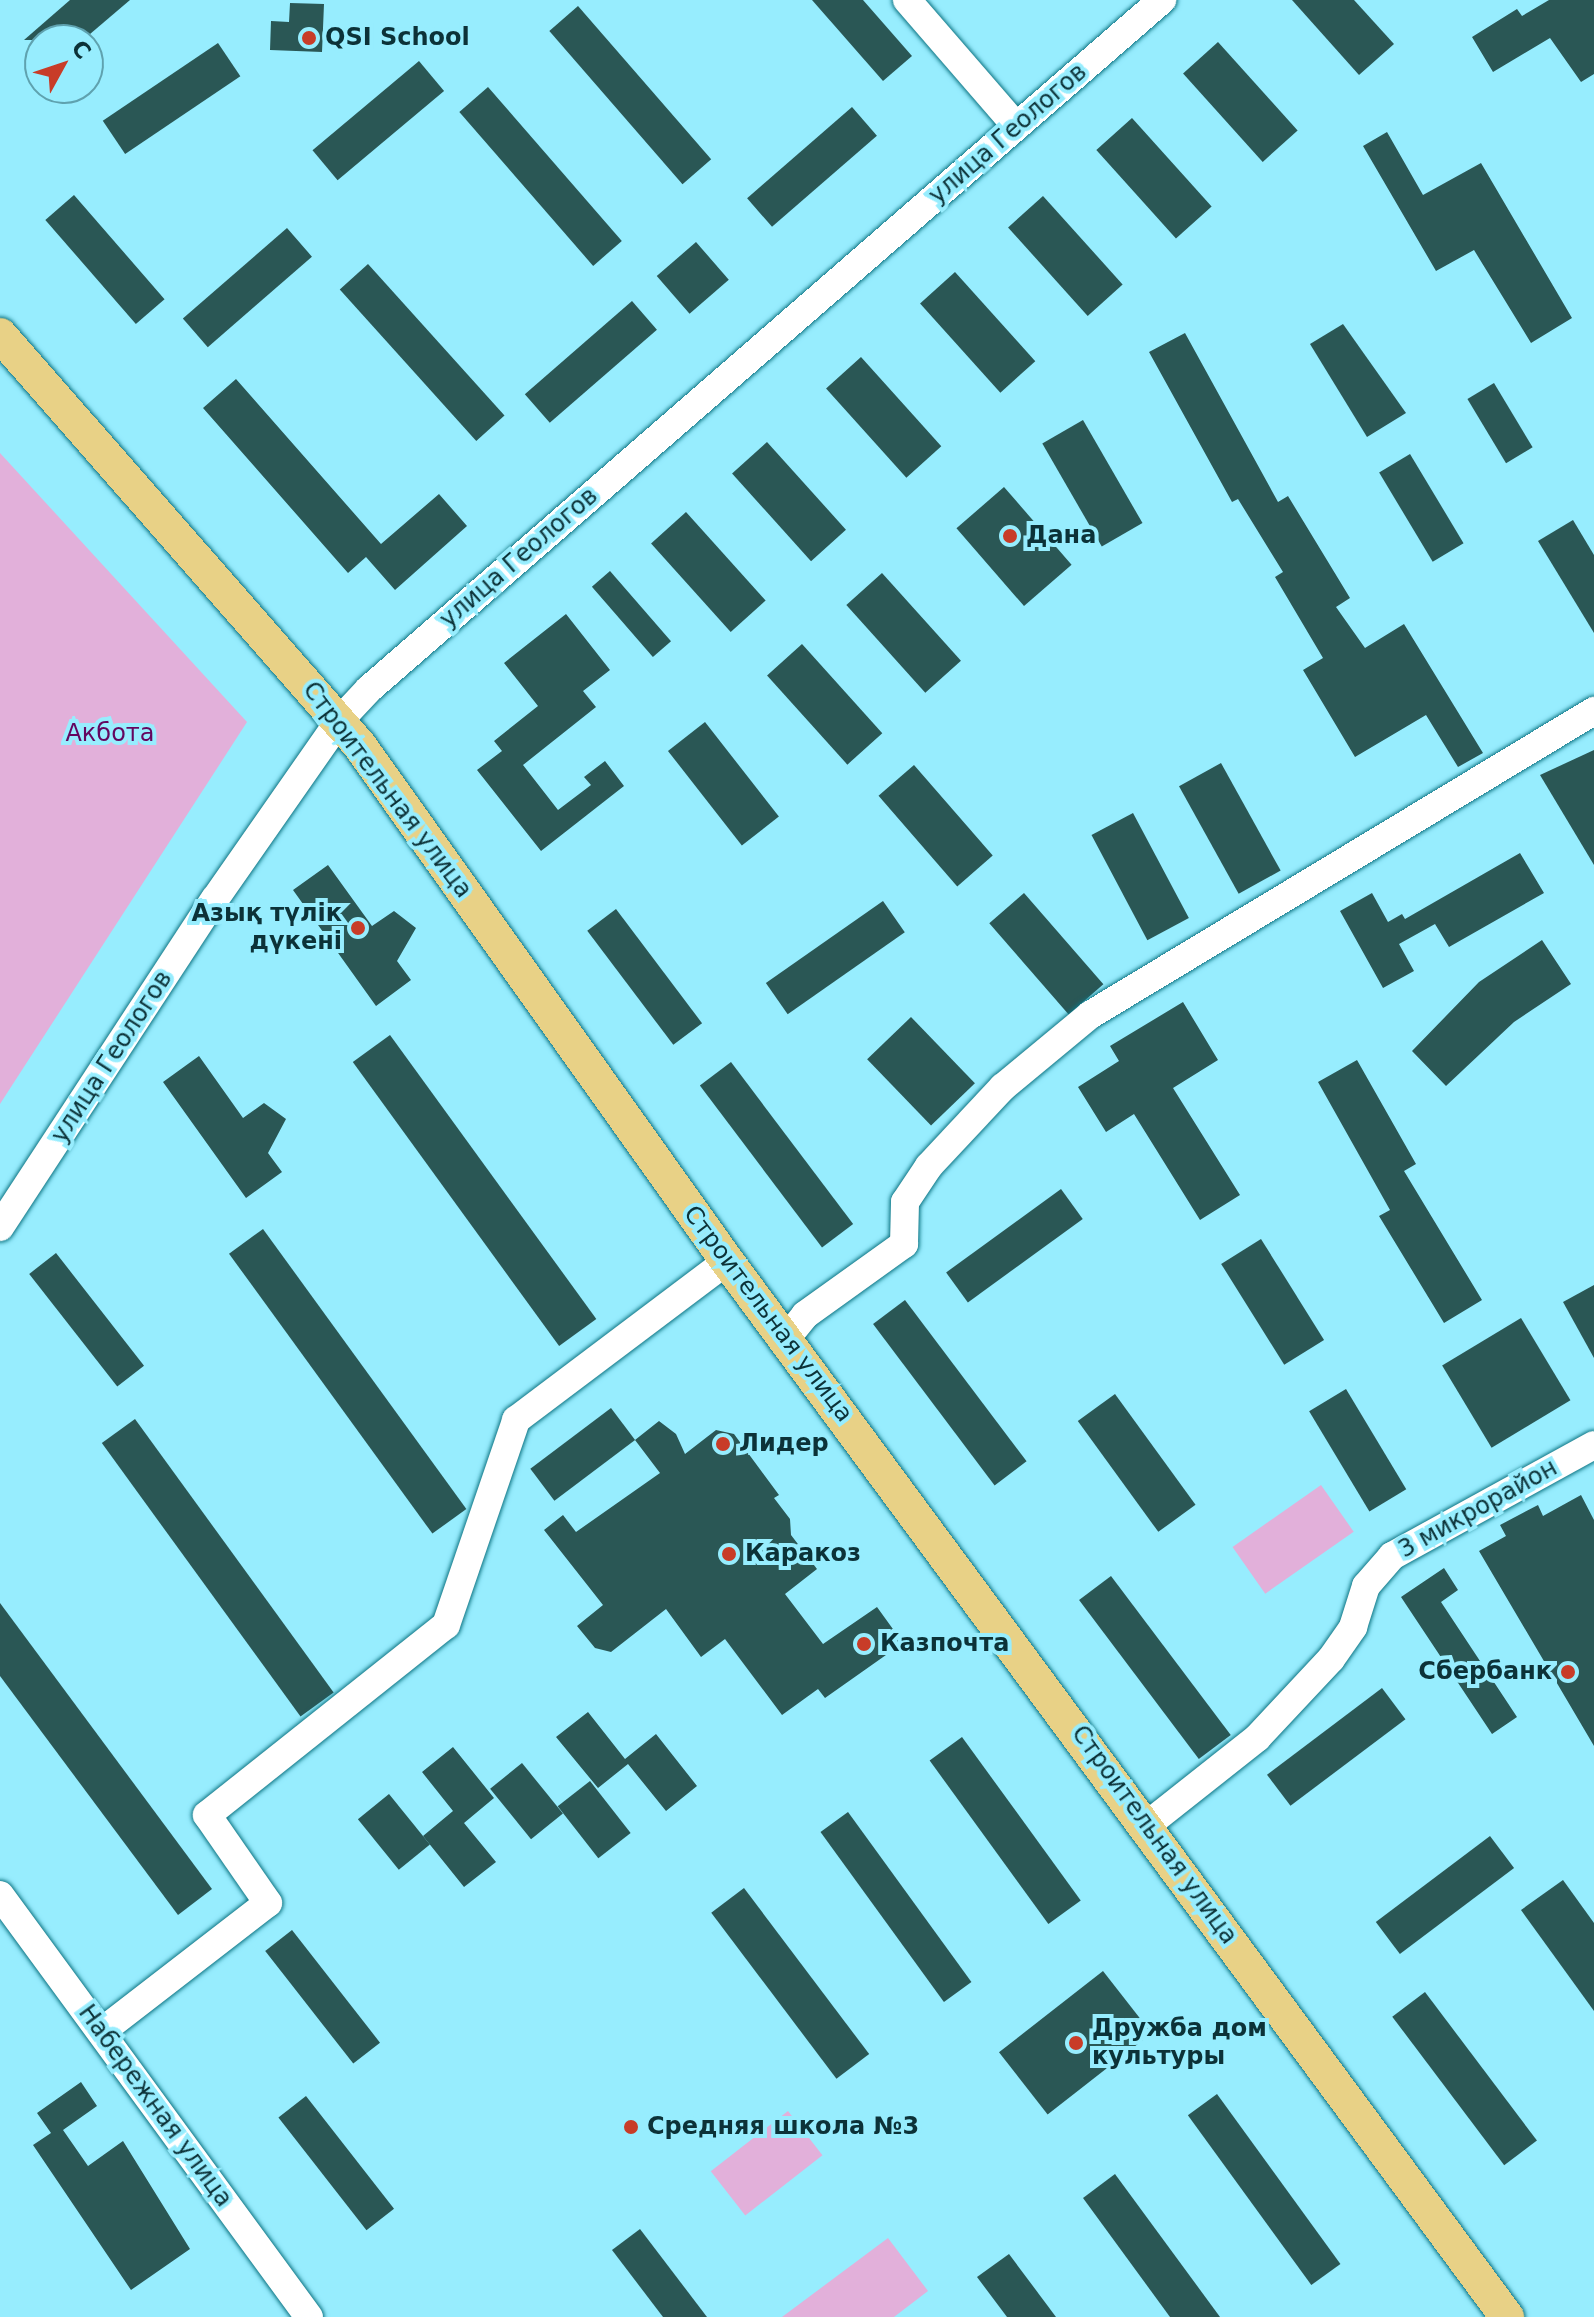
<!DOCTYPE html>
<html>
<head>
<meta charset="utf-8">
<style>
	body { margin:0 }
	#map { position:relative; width:1594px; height:2317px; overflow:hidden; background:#97edfe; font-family:"DejaVu Sans",sans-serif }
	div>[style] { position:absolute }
	.green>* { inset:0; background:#e2b0da; transform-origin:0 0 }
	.building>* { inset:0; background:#2a5755; transform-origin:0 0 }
	.roads { filter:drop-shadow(0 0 2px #0d7483) drop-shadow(0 0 2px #0d7483) }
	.minor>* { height:28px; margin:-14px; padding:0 14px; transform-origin:14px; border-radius:14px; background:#fff }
	.major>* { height:34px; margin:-17px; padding:0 17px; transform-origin:17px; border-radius:17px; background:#e8d186 }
	.dots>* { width:22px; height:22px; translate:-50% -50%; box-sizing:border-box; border:4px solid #97edfe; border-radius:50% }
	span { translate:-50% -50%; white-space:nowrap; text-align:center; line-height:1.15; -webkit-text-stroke:8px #97edfe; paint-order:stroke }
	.poi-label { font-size:24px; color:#0c3238; font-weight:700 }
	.left { translate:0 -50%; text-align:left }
	.right { translate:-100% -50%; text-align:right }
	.street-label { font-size:24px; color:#0c3238 }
	.park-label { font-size:24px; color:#64065f }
	.north { position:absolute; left:24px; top:24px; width:80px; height:80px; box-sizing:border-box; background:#97edfe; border:2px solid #5fa2af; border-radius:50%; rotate:50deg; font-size:22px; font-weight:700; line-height:32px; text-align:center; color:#0c3238 }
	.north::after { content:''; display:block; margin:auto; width:28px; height:36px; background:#c83c28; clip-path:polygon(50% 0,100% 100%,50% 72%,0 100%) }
</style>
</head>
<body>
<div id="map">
	<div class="green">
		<i style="clip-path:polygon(0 453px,247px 722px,0 1104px)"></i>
		<i style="left:1321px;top:1485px;width:57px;height:108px;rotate:55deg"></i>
		<i style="left:788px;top:2111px;width:56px;height:98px;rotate:52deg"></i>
		<i style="clip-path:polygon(888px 2238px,928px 2291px,894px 2317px,782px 2317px)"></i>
	</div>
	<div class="building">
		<i style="clip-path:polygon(70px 0,130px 0,83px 40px,24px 40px)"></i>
		<i style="clip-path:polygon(812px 0,863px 0,912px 56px,883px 81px)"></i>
		<i style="clip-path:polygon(1292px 0,1354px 0,1394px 44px,1359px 75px)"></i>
		<i style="clip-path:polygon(1549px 0,1594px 0,1594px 74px,1581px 82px,1550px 38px,1493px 72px,1472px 37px,1517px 9px,1522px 16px)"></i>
		<i style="clip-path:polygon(290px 3px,324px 4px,322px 52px,270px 50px,271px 21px,289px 22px)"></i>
		<i style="left:578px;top:6px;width:203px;height:38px;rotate:49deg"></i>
		<i style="left:1218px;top:42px;width:119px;height:47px;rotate:48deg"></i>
		<i style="left:218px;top:43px;width:40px;height:139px;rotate:56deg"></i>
		<i style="left:419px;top:61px;width:39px;height:139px;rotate:50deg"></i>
		<i style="left:488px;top:87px;width:204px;height:38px;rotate:49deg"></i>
		<i style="left:852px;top:107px;width:38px;height:139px;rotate:49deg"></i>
		<i style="left:1132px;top:118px;width:119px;height:48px;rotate:48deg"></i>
		<i style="clip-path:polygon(1387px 132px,1423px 195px,1481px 163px,1572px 318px,1531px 343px,1474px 250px,1436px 271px,1363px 146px)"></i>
		<i style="left:74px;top:195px;width:138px;height:38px;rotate:49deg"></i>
		<i style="left:1043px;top:196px;width:119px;height:47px;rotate:48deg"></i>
		<i style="left:287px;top:228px;width:38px;height:138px;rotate:49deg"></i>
		<i style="left:696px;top:242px;width:50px;height:52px;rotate:49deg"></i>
		<i style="left:368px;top:264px;width:204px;height:38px;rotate:48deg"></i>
		<i style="left:955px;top:272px;width:120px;height:47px;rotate:48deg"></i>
		<i style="left:632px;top:301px;width:38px;height:142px;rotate:49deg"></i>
		<i style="clip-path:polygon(1343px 324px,1406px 413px,1367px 437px,1310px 344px)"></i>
		<i style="clip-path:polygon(1185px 333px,1278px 502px,1288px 496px,1350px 598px,1336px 607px,1365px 648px,1404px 624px,1483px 753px,1458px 767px,1426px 715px,1355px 757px,1303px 670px,1323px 658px,1275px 577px,1283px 572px,1238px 499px,1232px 502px,1149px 352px)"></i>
		<i style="left:861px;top:357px;width:120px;height:47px;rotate:48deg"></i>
		<i style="clip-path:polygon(236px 379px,381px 544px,439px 494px,467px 526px,395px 590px,366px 557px,348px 573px,203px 408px)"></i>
		<i style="left:1494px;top:383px;width:75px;height:31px;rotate:59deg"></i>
		<i style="left:1083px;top:420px;width:119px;height:47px;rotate:60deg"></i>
		<i style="left:767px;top:442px;width:118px;height:47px;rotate:48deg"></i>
		<i style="left:1410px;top:454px;width:104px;height:36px;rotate:59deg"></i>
		<i style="left:1004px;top:487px;width:103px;height:63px;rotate:49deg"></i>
		<i style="left:686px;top:512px;width:119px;height:47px;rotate:48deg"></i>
		<i style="clip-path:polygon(1573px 520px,1594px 555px,1594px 633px,1538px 541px)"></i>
		<i style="left:610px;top:571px;width:93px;height:24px;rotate:49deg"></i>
		<i style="left:882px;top:573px;width:118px;height:48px;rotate:48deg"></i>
		<i style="clip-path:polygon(566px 614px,610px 670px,583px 691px,596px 707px,523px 765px,558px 810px,591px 785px,584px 777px,605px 761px,624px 786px,541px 851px,477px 770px,502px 751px,494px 741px,538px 706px,504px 663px)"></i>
		<i style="left:802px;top:644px;width:120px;height:47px;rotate:48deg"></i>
		<i style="left:705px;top:722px;width:120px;height:47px;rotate:52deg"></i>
		<i style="clip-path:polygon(1594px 750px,1594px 865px,1540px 775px)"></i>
		<i style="left:1221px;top:763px;width:123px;height:48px;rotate:61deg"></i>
		<i style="left:914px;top:765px;width:120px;height:47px;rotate:49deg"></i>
		<i style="left:1133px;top:813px;width:119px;height:47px;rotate:62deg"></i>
		<i style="clip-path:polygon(1520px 853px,1544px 893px,1449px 947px,1435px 924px,1399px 944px,1414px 971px,1383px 988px,1340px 911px,1372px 893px,1388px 922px,1402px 914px,1405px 919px)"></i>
		<i style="clip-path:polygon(328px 865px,372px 926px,394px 911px,416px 928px,397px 961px,411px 980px,376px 1006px,293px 890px)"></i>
		<i style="left:1024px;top:893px;width:121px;height:46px;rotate:49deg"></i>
		<i style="left:883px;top:901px;width:38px;height:143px;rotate:55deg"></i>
		<i style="left:616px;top:909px;width:143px;height:36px;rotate:53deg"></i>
		<i style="clip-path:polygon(1542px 940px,1571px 984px,1514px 1022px,1446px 1086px,1412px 1051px,1479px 982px)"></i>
		<i style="clip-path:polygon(1183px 1002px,1218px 1060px,1173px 1088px,1240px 1195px,1200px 1220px,1134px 1114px,1106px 1132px,1078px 1087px,1119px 1061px,1110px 1046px)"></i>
		<i style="left:911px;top:1017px;width:92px;height:61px;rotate:46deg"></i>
		<i style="left:390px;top:1035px;width:351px;height:46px;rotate:54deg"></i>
		<i style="clip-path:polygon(199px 1056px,243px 1118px,264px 1103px,286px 1119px,268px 1153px,282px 1172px,246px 1198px,163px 1082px)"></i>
		<i style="clip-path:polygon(1357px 1060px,1416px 1164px,1404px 1171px,1482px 1300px,1444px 1323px,1379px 1216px,1390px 1210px,1318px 1082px)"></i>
		<i style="left:731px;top:1062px;width:203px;height:39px;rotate:53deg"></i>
		<i style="left:1061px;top:1189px;width:37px;height:142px;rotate:54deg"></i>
		<i style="left:263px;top:1229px;width:346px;height:42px;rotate:54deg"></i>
		<i style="left:1261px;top:1239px;width:119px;height:47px;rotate:58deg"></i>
		<i style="left:56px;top:1253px;width:143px;height:34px;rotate:52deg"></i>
		<i style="clip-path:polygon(1594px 1285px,1594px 1358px,1563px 1302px)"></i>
		<i style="left:905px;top:1300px;width:202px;height:40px;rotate:53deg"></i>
		<i style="left:1521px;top:1318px;width:96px;height:92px;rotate:59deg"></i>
		<i style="left:1346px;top:1389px;width:117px;height:43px;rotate:59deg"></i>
		<i style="left:1115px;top:1394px;width:137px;height:46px;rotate:54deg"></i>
		<i style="left:611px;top:1408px;width:40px;height:101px;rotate:53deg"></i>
		<i style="left:135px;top:1419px;width:338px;height:41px;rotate:54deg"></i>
		<i style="clip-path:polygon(659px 1421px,676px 1434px,685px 1454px,716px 1430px,734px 1434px,779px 1495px,774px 1498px,790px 1519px,791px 1535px,817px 1569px,785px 1594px,823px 1644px,877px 1607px,903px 1643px,825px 1698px,818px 1689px,782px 1715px,725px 1639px,701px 1657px,666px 1609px,611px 1652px,595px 1648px,577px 1626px,603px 1605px,544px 1530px,563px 1515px,576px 1532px,660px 1473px,635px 1440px)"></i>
		<i style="clip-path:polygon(1581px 1495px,1594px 1520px,1594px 1746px,1479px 1551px,1506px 1536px,1500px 1525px,1538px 1505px,1543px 1516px)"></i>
		<i style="clip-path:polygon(1444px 1568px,1458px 1590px,1441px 1602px,1517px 1717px,1492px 1734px,1401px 1597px)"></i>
		<i style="left:1111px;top:1576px;width:199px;height:40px;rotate:53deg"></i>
		<i style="clip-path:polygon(0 1603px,212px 1889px,178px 1915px,0 1676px)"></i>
		<i style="left:1382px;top:1688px;width:39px;height:144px;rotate:53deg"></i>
		<i style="clip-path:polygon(588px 1712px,625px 1759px,656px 1734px,697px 1786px,666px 1811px,628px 1764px,598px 1788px,556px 1737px)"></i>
		<i style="left:962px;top:1737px;width:202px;height:40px;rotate:54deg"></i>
		<i style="clip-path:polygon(453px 1747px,494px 1798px,464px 1823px,496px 1862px,464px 1887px,423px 1836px,453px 1811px,422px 1772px)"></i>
		<i style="left:522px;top:1763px;width:65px;height:41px;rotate:51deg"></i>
		<i style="left:590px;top:1781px;width:66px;height:41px;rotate:52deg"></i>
		<i style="left:389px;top:1794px;width:65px;height:40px;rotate:51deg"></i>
		<i style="left:848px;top:1812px;width:210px;height:34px;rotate:54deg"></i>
		<i style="left:1490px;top:1836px;width:40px;height:143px;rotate:53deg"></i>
		<i style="clip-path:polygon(1563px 1880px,1594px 1923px,1594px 2011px,1521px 1910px)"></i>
		<i style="left:744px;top:1888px;width:208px;height:41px;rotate:53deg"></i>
		<i style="left:292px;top:1930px;width:143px;height:34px;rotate:52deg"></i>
		<i style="left:1103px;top:1971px;width:79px;height:132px;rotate:52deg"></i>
		<i style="left:1425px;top:1992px;width:186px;height:41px;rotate:53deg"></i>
		<i style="clip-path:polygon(81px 2082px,97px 2106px,63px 2130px,88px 2166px,123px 2141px,190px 2249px,131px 2290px,33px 2145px,51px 2133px,37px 2113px)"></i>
		<i style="left:1217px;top:2094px;width:210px;height:36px;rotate:54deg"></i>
		<i style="left:306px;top:2096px;width:143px;height:35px;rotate:52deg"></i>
		<i style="clip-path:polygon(1115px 2174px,1220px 2317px,1170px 2317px,1083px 2198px)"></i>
		<i style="clip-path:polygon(640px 2229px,707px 2317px,663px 2317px,612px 2250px)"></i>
		<i style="clip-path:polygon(1009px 2254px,1056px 2317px,1007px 2317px,977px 2277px)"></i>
	</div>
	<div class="roads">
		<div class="minor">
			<i style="left:907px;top:0;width:167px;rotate:49.1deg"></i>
			<i style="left:0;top:1227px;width:392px;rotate:-56.8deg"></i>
			<i style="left:215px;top:899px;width:218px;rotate:-55.1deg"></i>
			<i style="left:340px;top:720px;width:42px;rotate:-46.9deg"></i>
			<i style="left:369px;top:689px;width:1051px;rotate:-40.99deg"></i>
			<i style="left:785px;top:1340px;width:32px;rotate:-51deg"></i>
			<i style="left:805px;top:1315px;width:122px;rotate:-35.6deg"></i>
			<i style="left:904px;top:1244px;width:42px;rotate:-88.6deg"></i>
			<i style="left:905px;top:1202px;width:43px;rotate:-56.3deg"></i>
			<i style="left:929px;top:1166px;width:108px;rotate:-46.9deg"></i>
			<i style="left:1003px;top:1087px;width:113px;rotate:-39.6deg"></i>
			<i style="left:1090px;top:1015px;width:589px;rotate:-31.1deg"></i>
			<i style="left:1147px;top:1825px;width:140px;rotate:-38.3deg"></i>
			<i style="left:1257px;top:1738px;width:108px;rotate:-46.9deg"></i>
			<i style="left:1331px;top:1659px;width:39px;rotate:-55deg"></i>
			<i style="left:1353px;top:1627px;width:43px;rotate:-72.4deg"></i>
			<i style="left:1366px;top:1586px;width:40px;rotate:-49deg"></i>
			<i style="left:1392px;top:1556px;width:230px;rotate:-28.8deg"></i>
			<i style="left:0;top:1895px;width:523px;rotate:53.79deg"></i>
			<i style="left:101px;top:2032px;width:211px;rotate:-37.7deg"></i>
			<i style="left:268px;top:1903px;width:107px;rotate:-124.7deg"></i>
			<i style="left:207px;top:1815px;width:305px;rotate:-38.5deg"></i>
			<i style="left:446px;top:1625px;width:217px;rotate:-71.1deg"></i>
			<i style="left:516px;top:1420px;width:264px;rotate:-37deg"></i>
		</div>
		<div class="major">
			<i style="left:0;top:335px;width:546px;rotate:48.78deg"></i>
			<i style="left:360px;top:746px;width:632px;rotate:54.53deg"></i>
			<i style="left:727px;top:1261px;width:1313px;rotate:53.55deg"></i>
		</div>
	</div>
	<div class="dots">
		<i style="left:309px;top:38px;background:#c83c28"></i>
		<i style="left:1010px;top:536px;background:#c83c28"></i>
		<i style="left:358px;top:928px;background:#c83c28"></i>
		<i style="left:723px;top:1444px;background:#c83c28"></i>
		<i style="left:729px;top:1554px;background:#c83c28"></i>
		<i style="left:864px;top:1644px;background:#c83c28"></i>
		<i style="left:1568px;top:1672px;background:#c83c28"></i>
		<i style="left:1076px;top:2043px;background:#c83c28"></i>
		<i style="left:631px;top:2127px;background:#c83c28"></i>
	</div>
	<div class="poi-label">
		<span class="left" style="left:325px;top:38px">QSI School</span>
		<span class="left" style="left:1026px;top:536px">Дана</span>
		<span class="right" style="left:342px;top:928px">Азық түлік<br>дүкені</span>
		<span class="left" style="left:739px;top:1444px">Лидер</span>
		<span class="left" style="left:745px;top:1554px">Каракоз</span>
		<span class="left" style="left:880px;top:1644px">Казпочта</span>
		<span class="right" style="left:1552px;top:1672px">Сбербанк</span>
		<span class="left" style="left:1092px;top:2043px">Дружба дом<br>культуры</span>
		<span class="left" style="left:647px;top:2127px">Средняя школа №3</span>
	</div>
	<div class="street-label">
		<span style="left:1008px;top:134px;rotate:-41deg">улица Геологов</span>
		<span style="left:519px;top:558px;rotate:-41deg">улица Геологов</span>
		<span style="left:387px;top:790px;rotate:53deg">Строительная улица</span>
		<span style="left:112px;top:1057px;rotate:-57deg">улица Геологов</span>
		<span style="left:768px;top:1314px;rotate:53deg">Строительная улица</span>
		<span style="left:1478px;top:1509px;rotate:-29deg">3 микрорайон</span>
		<span style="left:1154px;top:1835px;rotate:54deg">Строительная улица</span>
		<span style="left:155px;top:2106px;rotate:54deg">Набережная улица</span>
	</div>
	<div class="park-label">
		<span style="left:110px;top:734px">Акбота</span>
	</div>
	<div class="north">С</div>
</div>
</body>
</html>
